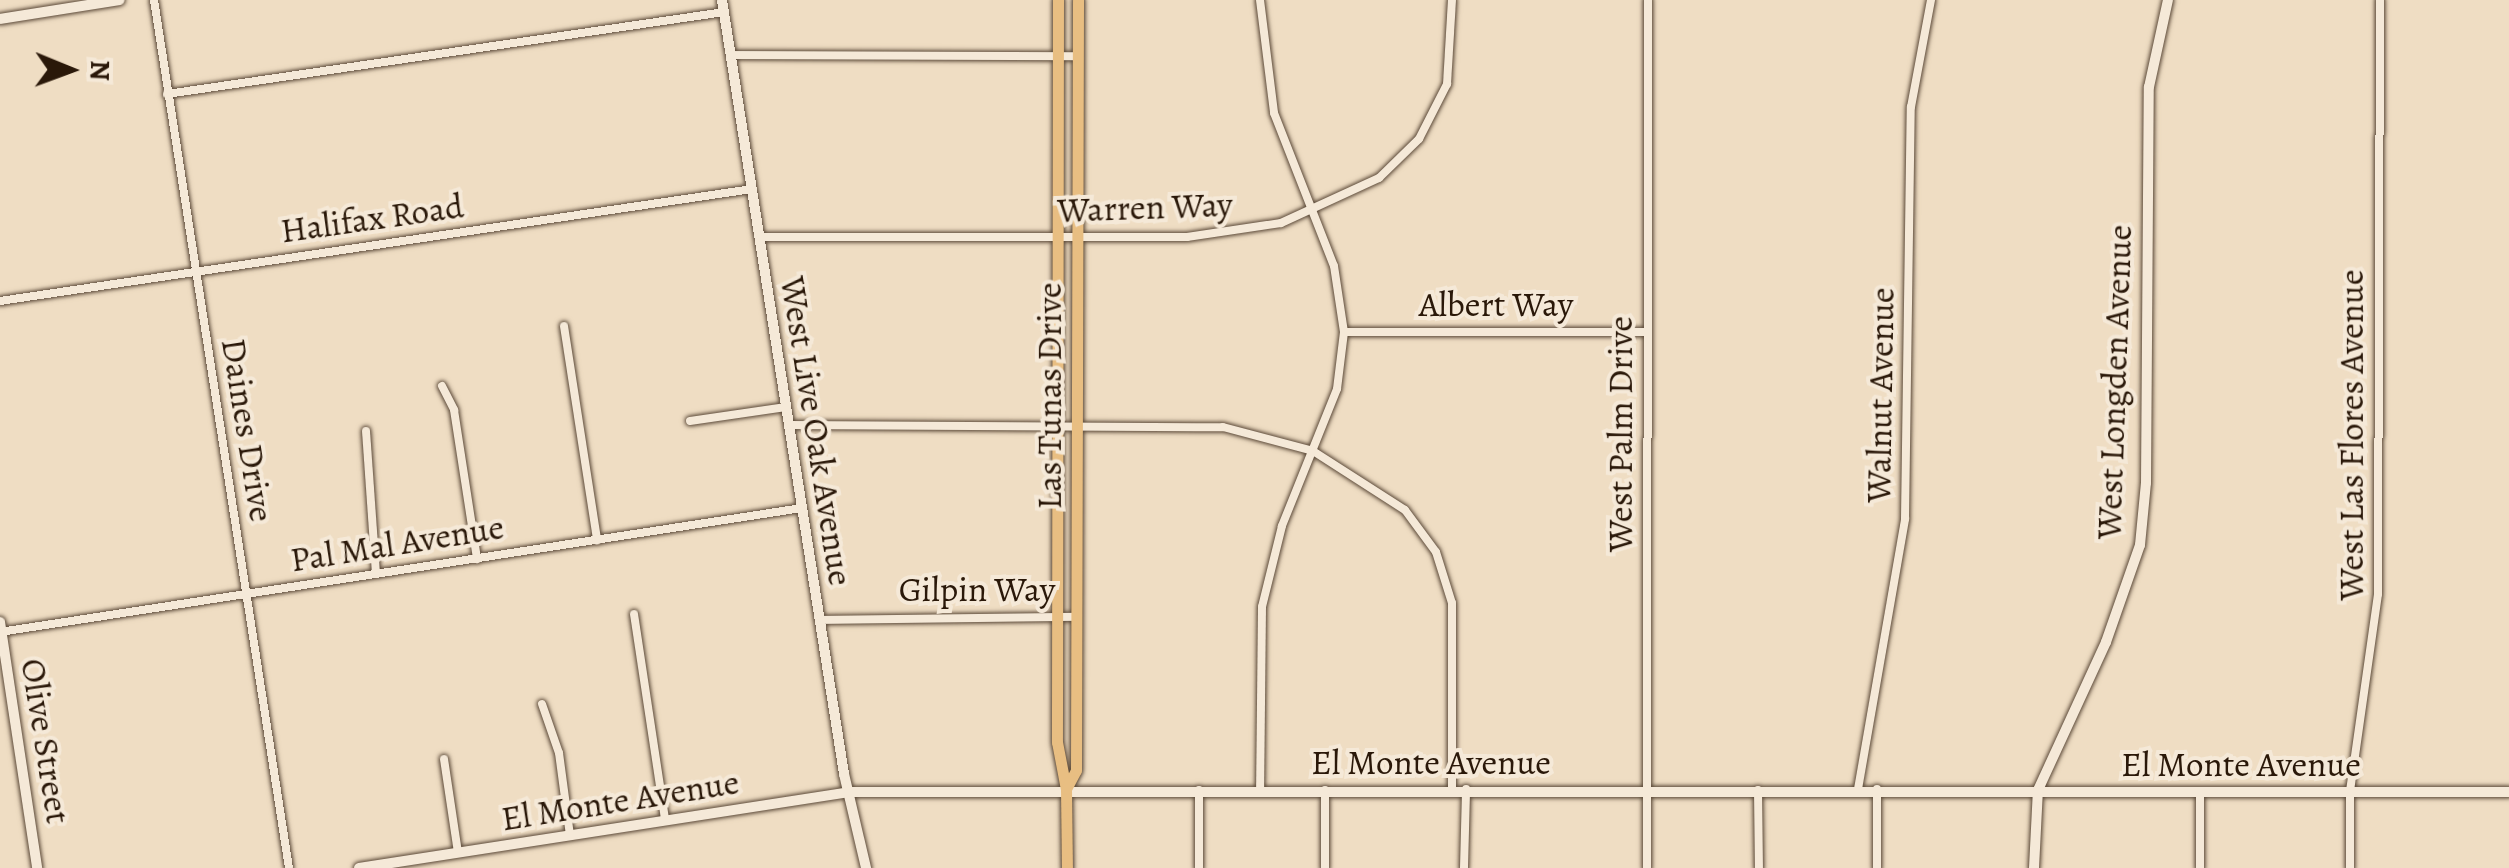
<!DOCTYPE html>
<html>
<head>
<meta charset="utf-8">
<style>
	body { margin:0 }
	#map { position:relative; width:2509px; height:868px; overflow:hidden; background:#efddc3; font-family:Alegreya,serif }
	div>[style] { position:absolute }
	.roads { filter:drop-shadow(0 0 2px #5b4938) drop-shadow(0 0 2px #5b4938) }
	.street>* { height:8px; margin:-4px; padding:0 4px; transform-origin:4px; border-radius:4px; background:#f5e9d8 }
	.secondary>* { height:10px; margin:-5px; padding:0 5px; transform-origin:5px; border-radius:5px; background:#f5e9d8 }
	.primary>* { height:11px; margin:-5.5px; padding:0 5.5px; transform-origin:5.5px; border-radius:5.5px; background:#e8be82 }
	span { translate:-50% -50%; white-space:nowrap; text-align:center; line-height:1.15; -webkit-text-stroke:8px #f5e9d8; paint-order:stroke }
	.street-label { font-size:35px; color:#2a1809 }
	.north { position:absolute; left:20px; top:20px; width:100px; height:100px; -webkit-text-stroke:8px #f5e9d8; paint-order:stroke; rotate:91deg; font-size:28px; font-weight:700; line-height:40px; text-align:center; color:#2a1809 }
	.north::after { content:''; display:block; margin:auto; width:35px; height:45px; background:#2a1809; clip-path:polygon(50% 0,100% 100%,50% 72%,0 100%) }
</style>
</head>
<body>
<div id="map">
	<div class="roads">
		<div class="street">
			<i style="left:154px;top:0;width:878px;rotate:81.16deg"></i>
			<i style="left:1260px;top:0;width:114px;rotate:82.9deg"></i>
			<i style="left:1274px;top:113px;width:164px;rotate:68.6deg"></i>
			<i style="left:1334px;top:266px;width:67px;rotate:81.4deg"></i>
			<i style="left:1344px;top:332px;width:57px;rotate:97deg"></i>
			<i style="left:1337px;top:389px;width:148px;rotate:111.9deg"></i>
			<i style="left:1282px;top:526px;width:83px;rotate:103.9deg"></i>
			<i style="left:1262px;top:607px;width:183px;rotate:90.6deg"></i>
			<i style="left:730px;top:55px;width:347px;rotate:0.2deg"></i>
			<i style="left:167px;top:94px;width:563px;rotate:-8.37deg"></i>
			<i style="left:760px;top:237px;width:427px"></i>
			<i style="left:1187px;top:237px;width:95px;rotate:-8.5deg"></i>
			<i style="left:1281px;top:223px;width:108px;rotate:-24.7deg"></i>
			<i style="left:1379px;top:178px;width:56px;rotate:-44.3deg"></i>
			<i style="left:1419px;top:139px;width:62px;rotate:-63deg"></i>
			<i style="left:1447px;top:84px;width:84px;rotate:-86.6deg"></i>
			<i style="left:0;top:301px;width:760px;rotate:-8.47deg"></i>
			<i style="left:564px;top:326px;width:217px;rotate:81.2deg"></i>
			<i style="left:1344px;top:332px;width:304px"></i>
			<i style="left:442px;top:386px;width:27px;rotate:63deg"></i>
			<i style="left:454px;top:410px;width:151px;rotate:81.2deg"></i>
			<i style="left:690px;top:421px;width:97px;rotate:-8.3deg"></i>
			<i style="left:789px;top:425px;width:434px;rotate:0.3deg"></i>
			<i style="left:1223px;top:427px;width:93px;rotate:14.9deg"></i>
			<i style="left:1313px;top:451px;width:109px;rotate:32.7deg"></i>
			<i style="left:1405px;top:510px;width:52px;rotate:53.6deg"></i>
			<i style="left:1436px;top:552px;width:53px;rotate:72.6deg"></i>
			<i style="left:1452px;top:603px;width:186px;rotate:90deg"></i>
			<i style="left:366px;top:431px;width:143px;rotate:86deg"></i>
			<i style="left:634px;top:614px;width:208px;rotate:81.4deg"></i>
			<i style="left:819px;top:620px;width:257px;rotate:-0.7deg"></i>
			<i style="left:0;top:632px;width:812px;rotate:-8.79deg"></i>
			<i style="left:542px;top:704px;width:52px;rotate:70.9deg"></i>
			<i style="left:559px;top:753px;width:83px;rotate:82.4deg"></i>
			<i style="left:444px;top:759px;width:95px;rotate:81.5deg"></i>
			<i style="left:1858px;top:789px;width:274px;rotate:-80.1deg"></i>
			<i style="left:1905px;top:519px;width:412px;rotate:-89.2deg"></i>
			<i style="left:1911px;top:107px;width:109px;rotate:-79.4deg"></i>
			<i style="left:1199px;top:790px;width:78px;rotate:90deg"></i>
			<i style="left:1758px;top:790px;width:78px;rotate:89.3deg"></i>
			<i style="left:1325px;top:868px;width:78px;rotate:-90deg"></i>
			<i style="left:1464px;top:868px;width:79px;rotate:-88.5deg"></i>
			<i style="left:1647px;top:868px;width:868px;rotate:-89.93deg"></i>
			<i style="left:1877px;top:868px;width:79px;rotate:-90deg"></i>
			<i style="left:2200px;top:868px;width:76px;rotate:-90deg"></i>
			<i style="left:2350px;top:868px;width:77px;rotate:-90deg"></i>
			<i style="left:2350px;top:791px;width:199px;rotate:-81.9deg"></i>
			<i style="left:2378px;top:594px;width:594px;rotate:-89.81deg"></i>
		</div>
		<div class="secondary">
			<i style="left:722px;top:0;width:784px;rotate:81.04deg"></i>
			<i style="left:844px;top:774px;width:97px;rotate:76.8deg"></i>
			<i style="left:0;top:19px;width:121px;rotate:-9deg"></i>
			<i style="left:0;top:622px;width:249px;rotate:81.4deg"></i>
			<i style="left:359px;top:868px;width:496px;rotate:-8.8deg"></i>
			<i style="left:849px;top:792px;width:1660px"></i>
			<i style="left:2034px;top:868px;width:78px;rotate:-87.1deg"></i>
			<i style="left:2038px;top:790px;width:163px;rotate:-65.3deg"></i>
			<i style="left:2106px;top:642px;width:103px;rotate:-70.7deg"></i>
			<i style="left:2140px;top:545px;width:62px;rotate:-84.5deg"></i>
			<i style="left:2146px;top:483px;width:396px;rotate:-89.6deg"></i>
			<i style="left:2149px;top:87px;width:89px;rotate:-77.7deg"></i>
		</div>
		<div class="primary">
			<i style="left:1058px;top:0;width:742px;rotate:90.08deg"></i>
			<i style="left:1057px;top:742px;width:48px;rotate:79.2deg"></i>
			<i style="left:1066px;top:789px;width:79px;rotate:89.3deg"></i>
			<i style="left:1066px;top:789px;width:21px;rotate:-62deg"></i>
			<i style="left:1076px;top:770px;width:770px;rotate:-89.85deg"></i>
		</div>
	</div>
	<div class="street-label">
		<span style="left:1145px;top:207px;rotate:-2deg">Warren Way</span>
		<span style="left:372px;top:218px;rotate:-8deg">Halifax Road</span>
		<span style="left:1496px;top:304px">Albert Way</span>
		<span style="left:2114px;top:382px;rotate:-88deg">West Longden Avenue</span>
		<span style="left:1880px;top:395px;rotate:-89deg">Walnut Avenue</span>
		<span style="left:1049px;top:396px;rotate:-90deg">Las Tunas Drive</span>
		<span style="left:248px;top:430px;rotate:81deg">Daines Drive</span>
		<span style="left:817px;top:431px;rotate:81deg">West Live Oak Avenue</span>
		<span style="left:1620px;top:434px;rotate:-90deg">West Palm Drive</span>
		<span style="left:2351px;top:435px;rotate:-90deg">West Las Flores Avenue</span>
		<span style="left:397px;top:543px;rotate:-9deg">Pal Mal Avenue</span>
		<span style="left:977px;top:589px">Gilpin Way</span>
		<span style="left:46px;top:741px;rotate:81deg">Olive Street</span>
		<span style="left:1431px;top:762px">El Monte Avenue</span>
		<span style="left:2241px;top:764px">El Monte Avenue</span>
		<span style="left:620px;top:800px;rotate:-9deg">El Monte Avenue</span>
	</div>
	<div class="north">N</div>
</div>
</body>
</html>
